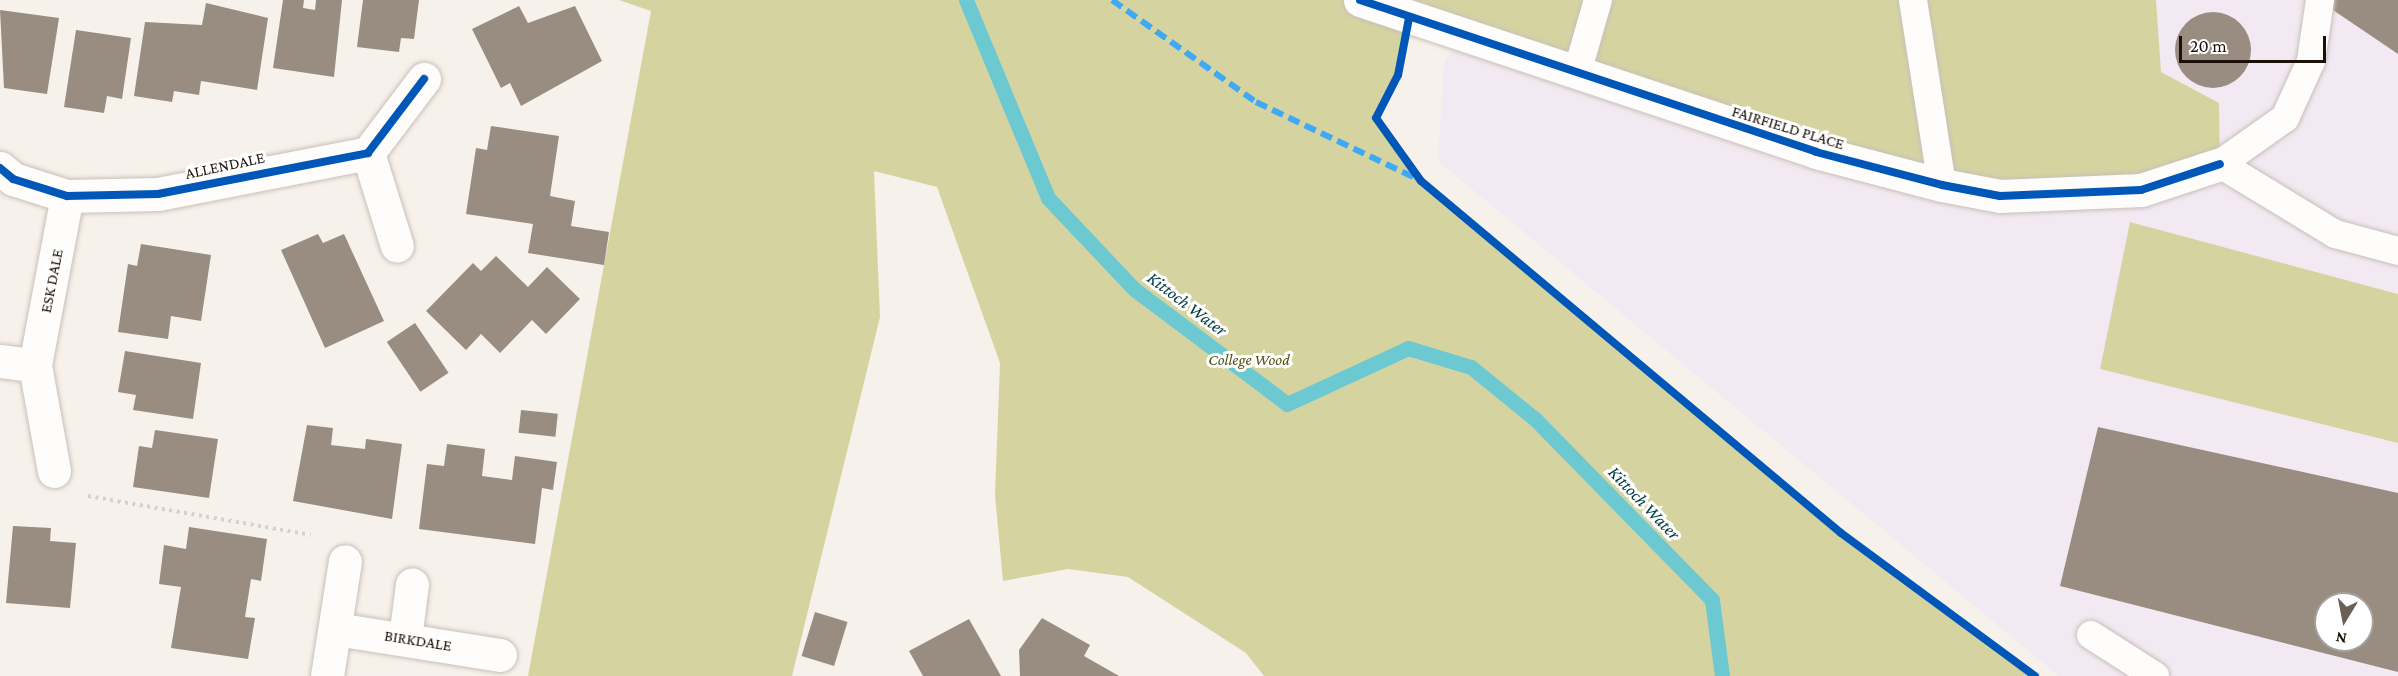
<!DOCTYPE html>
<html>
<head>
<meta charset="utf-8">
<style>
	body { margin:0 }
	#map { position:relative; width:2398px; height:676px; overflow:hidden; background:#f7f1eb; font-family:"Crimson Pro",serif }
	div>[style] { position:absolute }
	.industrial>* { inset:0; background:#f3e9f2 }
	.forest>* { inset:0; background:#d5d4a1 }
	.stream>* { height:15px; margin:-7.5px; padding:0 7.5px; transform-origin:7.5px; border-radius:7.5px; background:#6cc8d1 }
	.building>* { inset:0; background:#988d80; transform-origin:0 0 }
	.round { border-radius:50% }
	.path>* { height:4px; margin-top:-2px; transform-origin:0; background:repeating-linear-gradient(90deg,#d4d2d1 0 3px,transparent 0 7.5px) }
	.roads { filter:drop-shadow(0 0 2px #c8c0b9) drop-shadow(0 0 2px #c8c0b9) }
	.service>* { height:28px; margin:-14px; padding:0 14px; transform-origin:14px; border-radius:14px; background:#fefdfc }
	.minor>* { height:33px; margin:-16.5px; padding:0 16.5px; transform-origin:16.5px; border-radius:16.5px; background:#fefdfc }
	.quiet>* { height:6px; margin-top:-3px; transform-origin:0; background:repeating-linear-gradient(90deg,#3fa9f5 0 12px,transparent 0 18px) }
	.cycleway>* { height:8px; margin:-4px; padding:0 4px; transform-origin:4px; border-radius:4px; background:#0057b8 }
	span { translate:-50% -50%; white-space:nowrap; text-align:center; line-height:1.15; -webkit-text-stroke:6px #fff; paint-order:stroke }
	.street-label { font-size:16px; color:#1b1108 }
	.park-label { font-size:16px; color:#51520f; font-style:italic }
	.water-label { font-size:18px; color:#003b42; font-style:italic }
	.north { position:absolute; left:2314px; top:592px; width:60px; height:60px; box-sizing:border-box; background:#fff; border:2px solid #a4a09c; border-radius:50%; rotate:190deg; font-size:16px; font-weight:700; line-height:24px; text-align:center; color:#1b1108 }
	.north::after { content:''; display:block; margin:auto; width:21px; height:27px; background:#685f57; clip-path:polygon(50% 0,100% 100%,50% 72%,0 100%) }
	.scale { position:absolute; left:2179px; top:36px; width:147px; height:27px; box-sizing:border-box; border:3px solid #1b1108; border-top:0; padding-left:8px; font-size:18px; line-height:21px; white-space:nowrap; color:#1b1108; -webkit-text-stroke:4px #fff; paint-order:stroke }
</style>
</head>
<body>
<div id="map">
	<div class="industrial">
		<i style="clip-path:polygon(evenodd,1477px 0,2398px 0,2398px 294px,2130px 222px,2100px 369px,2398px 443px,2398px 676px,2059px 676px,2053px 671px,1438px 161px,1444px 63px,1477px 0,2326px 604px,2362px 604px,2362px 640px,2326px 640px,2326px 604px)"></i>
	</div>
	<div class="forest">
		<i style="clip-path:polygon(619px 0,2156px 0,2161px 72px,2219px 103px,2220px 164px,2000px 196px,1409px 19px,1398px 75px,1376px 118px,1421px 181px,1841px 533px,2035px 676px,1264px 676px,1246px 653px,1128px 577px,1068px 569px,1003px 581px,995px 495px,1000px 363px,937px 187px,874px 171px,880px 317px,792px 676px,528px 676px,651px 11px)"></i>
		<i style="clip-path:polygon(2130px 222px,2398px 294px,2398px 443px,2100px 369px)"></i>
	</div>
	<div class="stream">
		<i style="left:966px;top:0;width:214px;rotate:67.5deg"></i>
		<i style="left:1048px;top:198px;width:125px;rotate:46.6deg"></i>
		<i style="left:1134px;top:289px;width:191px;rotate:36.9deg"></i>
		<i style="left:1287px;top:404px;width:133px;rotate:-24.8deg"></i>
		<i style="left:1408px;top:348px;width:66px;rotate:16.8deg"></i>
		<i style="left:1471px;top:367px;width:82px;rotate:39.1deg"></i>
		<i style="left:1535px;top:419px;width:253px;rotate:45.6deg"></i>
		<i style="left:1712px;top:600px;width:77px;rotate:82.5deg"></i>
	</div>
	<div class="building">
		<i style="clip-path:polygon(283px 0,304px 0,303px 8px,315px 10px,316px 0,342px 0,334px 77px,273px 68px)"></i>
		<i style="clip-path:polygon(363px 0,419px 0,414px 39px,401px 38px,399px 52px,357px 47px)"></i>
		<i style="clip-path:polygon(2331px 0,2398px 0,2398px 54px,2327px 6px)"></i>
		<i style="clip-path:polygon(206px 3px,268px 18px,257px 90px,201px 81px,199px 95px,174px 91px,172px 102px,134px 96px,145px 22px,202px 25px)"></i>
		<i style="clip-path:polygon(519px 6px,528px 23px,575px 6px,602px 61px,521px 106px,510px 83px,501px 88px,472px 29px)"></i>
		<i style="clip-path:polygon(0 10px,59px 18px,47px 94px,4px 88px)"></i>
		<i class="round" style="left:2175px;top:12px;width:76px;height:76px"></i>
		<i style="clip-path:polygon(76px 30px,131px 38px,122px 99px,107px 96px,104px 113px,64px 107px)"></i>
		<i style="clip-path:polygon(491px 126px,559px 136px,550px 196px,575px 201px,571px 226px,609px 232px,604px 265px,528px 253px,533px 224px,466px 214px,476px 148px,487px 150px)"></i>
		<i style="clip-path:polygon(318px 234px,323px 243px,344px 234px,384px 321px,325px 348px,281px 250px)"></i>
		<i style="clip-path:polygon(141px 244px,211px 255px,201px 321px,171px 316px,168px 339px,118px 332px,128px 264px,137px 266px)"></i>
		<i style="clip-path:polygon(496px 256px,528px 287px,547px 267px,580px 299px,546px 334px,532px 320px,500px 353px,481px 334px,466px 350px,426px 311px,473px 263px,481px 271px)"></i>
		<i style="left:415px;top:323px;width:60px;height:34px;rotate:56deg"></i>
		<i style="clip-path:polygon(125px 351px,201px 363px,193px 419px,133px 410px,136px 395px,118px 392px)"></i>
		<i style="left:521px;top:410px;width:37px;height:23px;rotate:6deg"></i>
		<i style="clip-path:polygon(307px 425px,333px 428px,331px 445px,365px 449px,366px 439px,402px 444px,392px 519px,293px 501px)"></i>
		<i style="clip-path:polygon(evenodd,2098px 427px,2398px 493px,2398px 672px,2060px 586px,2098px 427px,2326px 604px,2362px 604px,2362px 640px,2326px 640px,2326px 604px)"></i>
		<i style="clip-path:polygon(155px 430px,218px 439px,209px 498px,133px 487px,139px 446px,152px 448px)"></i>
		<i style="clip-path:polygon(447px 444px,485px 449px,482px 476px,512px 480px,515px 456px,557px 462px,553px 490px,542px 488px,535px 544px,419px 529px,427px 464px,444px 466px)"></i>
		<i style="clip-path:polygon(13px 526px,51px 528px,50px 541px,76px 543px,70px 608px,6px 603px)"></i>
		<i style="clip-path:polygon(189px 527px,267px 539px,261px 581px,251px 579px,245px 617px,255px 618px,248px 659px,171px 648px,181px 587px,159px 584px,164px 545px,186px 549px)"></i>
		<i style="left:815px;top:612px;width:34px;height:46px;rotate:17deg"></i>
		<i style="clip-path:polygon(1042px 618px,1090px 645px,1084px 656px,1119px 676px,1020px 676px,1019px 650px)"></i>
		<i style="clip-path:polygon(969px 619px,1001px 676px,923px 676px,909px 651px)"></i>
	</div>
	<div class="path">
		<i style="left:88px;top:496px;width:226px;rotate:9.9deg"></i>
	</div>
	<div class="roads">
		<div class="service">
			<i style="left:1913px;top:0;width:187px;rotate:81.1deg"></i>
			<i style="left:2320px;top:0;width:62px;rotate:98.4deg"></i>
			<i style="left:2311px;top:61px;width:63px;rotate:114.5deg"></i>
			<i style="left:2285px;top:118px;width:80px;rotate:144.7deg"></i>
			<i style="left:2220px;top:164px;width:135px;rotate:31.3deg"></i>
			<i style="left:2335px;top:234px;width:65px;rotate:15.1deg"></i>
			<i style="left:1577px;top:73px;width:76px;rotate:-74deg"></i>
			<i style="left:2091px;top:635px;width:76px;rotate:32.6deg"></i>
		</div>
		<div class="minor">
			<i style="left:1360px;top:0;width:481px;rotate:18.4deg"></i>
			<i style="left:1816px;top:152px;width:130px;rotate:14.7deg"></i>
			<i style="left:1942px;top:185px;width:59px;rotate:10.7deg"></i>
			<i style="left:2000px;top:196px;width:141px;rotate:-2.4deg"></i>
			<i style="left:2141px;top:190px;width:83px;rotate:-18.2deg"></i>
			<i style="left:368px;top:153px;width:97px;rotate:72.7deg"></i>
			<i style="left:0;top:168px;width:17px;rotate:40deg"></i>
			<i style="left:13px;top:179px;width:57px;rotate:17.5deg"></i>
			<i style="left:67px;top:196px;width:91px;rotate:-1.3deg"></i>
			<i style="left:158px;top:194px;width:214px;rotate:-11deg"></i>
			<i style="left:368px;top:153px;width:93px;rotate:-52.9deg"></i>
			<i style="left:0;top:361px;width:35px;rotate:7deg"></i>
			<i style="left:54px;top:471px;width:108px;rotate:-100.2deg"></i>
			<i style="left:35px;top:365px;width:172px;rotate:-79.3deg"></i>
			<i style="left:336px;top:629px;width:166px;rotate:9deg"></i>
			<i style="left:405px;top:638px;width:54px;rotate:-82.6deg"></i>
			<i style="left:327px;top:676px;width:116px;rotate:-81.1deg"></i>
		</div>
	</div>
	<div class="quiet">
		<i style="left:1112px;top:0;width:176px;rotate:35.3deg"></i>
		<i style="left:1256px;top:102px;width:176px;rotate:25.5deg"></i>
	</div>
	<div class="cycleway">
		<i style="left:1360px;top:0;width:481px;rotate:18.4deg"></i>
		<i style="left:1816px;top:152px;width:130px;rotate:14.7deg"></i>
		<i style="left:1942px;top:185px;width:59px;rotate:10.7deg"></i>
		<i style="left:2000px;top:196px;width:141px;rotate:-2.4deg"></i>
		<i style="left:2141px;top:190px;width:83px;rotate:-18.2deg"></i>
		<i style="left:1409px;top:18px;width:58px;rotate:100.9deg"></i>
		<i style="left:1398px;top:75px;width:48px;rotate:117.1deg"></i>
		<i style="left:1376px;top:118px;width:77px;rotate:54.5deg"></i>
		<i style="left:1421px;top:181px;width:548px;rotate:39.97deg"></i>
		<i style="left:1841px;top:533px;width:241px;rotate:36.4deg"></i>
		<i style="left:0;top:168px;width:17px;rotate:40deg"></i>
		<i style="left:13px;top:179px;width:57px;rotate:17.5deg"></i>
		<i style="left:67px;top:196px;width:91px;rotate:-1.3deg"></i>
		<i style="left:158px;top:194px;width:214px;rotate:-11deg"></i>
		<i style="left:368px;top:153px;width:93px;rotate:-52.9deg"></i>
	</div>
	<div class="street-label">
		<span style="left:1788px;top:128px;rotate:17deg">FAIRFIELD PLACE</span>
		<span style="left:225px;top:166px;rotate:-12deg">ALLENDALE</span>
		<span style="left:52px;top:281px;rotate:-79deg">ESK DALE</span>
		<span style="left:418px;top:641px;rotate:9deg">BIRKDALE</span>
	</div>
	<div class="park-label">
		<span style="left:1249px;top:360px">College Wood</span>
	</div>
	<div class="water-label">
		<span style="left:1187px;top:304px;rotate:37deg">Kittoch Water</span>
		<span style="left:1644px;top:503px;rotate:46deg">Kittoch Water</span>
	</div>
	<div class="north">N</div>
	<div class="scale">20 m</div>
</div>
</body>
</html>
